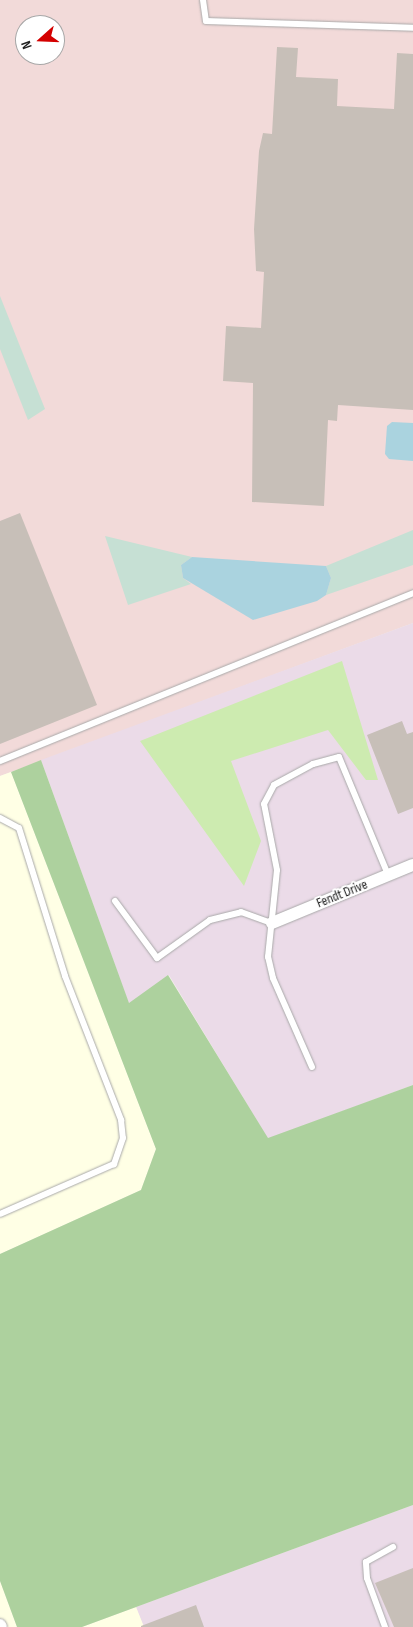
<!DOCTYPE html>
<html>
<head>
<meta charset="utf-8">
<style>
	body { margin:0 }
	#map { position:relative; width:413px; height:1627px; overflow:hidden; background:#f2efe9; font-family:"Sofia Sans Condensed",sans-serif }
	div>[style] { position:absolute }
	.commercial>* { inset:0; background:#f2dad9 }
	.industrial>* { inset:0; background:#ebdbe8 }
	.education>* { inset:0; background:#ffffe5 }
	.grass>* { inset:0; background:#cdebb0 }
	.forest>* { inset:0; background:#add19e }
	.wetland>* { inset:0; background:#c6e0d4 }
	.water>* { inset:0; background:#aad3df }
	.building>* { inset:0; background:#c7bfb8 }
	.roads { filter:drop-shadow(0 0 1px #a9a9a9) drop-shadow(0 0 1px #a9a9a9) }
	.lane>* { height:6px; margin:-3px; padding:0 3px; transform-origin:3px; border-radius:3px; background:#fff }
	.street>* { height:12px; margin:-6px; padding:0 6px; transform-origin:6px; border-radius:6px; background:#fff }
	span { translate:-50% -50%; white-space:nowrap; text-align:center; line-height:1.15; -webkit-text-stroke:4px #fff; paint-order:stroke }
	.street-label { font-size:14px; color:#222 }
	.north { position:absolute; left:15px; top:15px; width:50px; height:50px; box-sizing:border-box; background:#fff; border:1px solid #a7a7a7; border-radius:50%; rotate:250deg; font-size:14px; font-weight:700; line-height:20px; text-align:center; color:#222 }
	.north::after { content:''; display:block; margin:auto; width:18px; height:22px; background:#d40000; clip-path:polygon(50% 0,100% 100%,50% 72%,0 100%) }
</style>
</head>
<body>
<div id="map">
	<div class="commercial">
		<i style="clip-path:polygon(evenodd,0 0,413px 0,413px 623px,0 776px,0 0,25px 25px,55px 25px,55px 55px,25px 55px,25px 25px)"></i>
	</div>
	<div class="industrial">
		<i style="clip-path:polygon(413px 623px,413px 1085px,268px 1139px,169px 975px,129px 1004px,41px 760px)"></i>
		<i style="clip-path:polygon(413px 1505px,413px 1627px,144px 1627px,136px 1607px)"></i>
	</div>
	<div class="education">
		<i style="clip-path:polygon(11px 772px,156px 1149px,141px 1190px,0 1254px,0 776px)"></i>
		<i style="clip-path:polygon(0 1581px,17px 1627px,0 1627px)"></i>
		<i style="clip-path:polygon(136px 1607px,144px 1627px,82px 1627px)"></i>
	</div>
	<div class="grass">
		<i style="clip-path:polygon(342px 661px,378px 780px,366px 780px,328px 730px,231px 761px,261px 841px,244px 886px,140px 741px)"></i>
	</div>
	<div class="forest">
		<i style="clip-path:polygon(41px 760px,129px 1003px,168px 975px,268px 1138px,413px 1085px,413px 1505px,82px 1627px,17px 1627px,0 1581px,0 1254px,141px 1190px,156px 1149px,11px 772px)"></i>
	</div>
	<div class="wetland">
		<i style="clip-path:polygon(0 296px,45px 409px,28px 420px,0 349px)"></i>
		<i style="clip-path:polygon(413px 530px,413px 565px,326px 595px,331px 578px,326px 566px)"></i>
		<i style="clip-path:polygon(105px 536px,192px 557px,181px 565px,183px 578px,191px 584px,128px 605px)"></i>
	</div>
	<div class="water">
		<i style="clip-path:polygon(392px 422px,413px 423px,413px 461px,389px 459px,385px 454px,387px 426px)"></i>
		<i style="clip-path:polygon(192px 557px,326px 566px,331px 578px,326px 595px,317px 601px,253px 620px,183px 578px,181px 565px)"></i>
	</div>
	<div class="building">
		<i style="clip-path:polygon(277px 47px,298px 48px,296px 77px,338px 79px,337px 106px,394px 109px,397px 53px,413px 54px,413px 410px,338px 405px,337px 421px,328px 420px,324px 506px,252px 502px,253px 383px,223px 381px,226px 326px,261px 328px,264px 272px,256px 271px,254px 229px,259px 151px,263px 133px,272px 134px)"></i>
		<i style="clip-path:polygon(20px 513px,97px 705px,0 744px,0 521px)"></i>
		<i style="clip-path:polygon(402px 721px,407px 734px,413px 732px,413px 808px,398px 814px,367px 735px)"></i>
		<i style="clip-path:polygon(413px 1568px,413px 1627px,394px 1627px,375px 1583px)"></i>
		<i style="clip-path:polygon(196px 1605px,204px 1627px,141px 1627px,141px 1626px)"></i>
	</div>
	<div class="roads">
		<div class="lane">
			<i style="left:203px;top:0;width:21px;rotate:82deg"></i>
			<i style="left:206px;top:21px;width:207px;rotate:1.9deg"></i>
			<i style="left:0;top:761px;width:446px;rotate:-22.1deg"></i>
			<i style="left:0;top:818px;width:21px;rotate:28deg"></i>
			<i style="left:19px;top:828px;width:155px;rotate:72.7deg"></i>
			<i style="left:65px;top:976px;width:155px;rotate:68.7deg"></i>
			<i style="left:121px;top:1120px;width:18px;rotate:84deg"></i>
			<i style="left:123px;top:1138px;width:28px;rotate:109deg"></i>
			<i style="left:114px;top:1164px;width:124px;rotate:156.3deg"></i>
			<i style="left:115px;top:901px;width:71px;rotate:53.6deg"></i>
			<i style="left:157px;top:958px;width:65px;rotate:-35.6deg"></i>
			<i style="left:210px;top:920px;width:32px;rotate:-14deg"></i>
			<i style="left:241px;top:912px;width:33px;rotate:20deg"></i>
			<i style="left:312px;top:1067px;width:97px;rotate:-113.7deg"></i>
			<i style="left:273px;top:978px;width:22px;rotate:-103deg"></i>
			<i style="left:268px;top:957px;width:87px;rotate:-84.1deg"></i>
			<i style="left:277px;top:870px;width:67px;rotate:-101.1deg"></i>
			<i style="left:264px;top:804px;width:21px;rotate:-62deg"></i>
			<i style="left:274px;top:785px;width:44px;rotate:-28.3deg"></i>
			<i style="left:313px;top:764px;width:27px;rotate:-15deg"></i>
			<i style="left:339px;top:757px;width:128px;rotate:67.4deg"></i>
			<i style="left:385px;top:1627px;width:52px;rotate:-110.2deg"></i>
			<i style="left:367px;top:1578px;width:16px;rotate:-94deg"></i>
			<i style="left:366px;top:1562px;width:31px;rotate:-29deg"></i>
		</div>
		<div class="street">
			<i style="left:272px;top:923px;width:152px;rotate:-22.4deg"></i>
			<i style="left:0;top:1625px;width:2px;rotate:63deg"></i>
		</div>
	</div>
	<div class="street-label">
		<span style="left:342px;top:894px;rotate:-22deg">Fendt Drive</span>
	</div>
	<div class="north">N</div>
</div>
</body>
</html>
